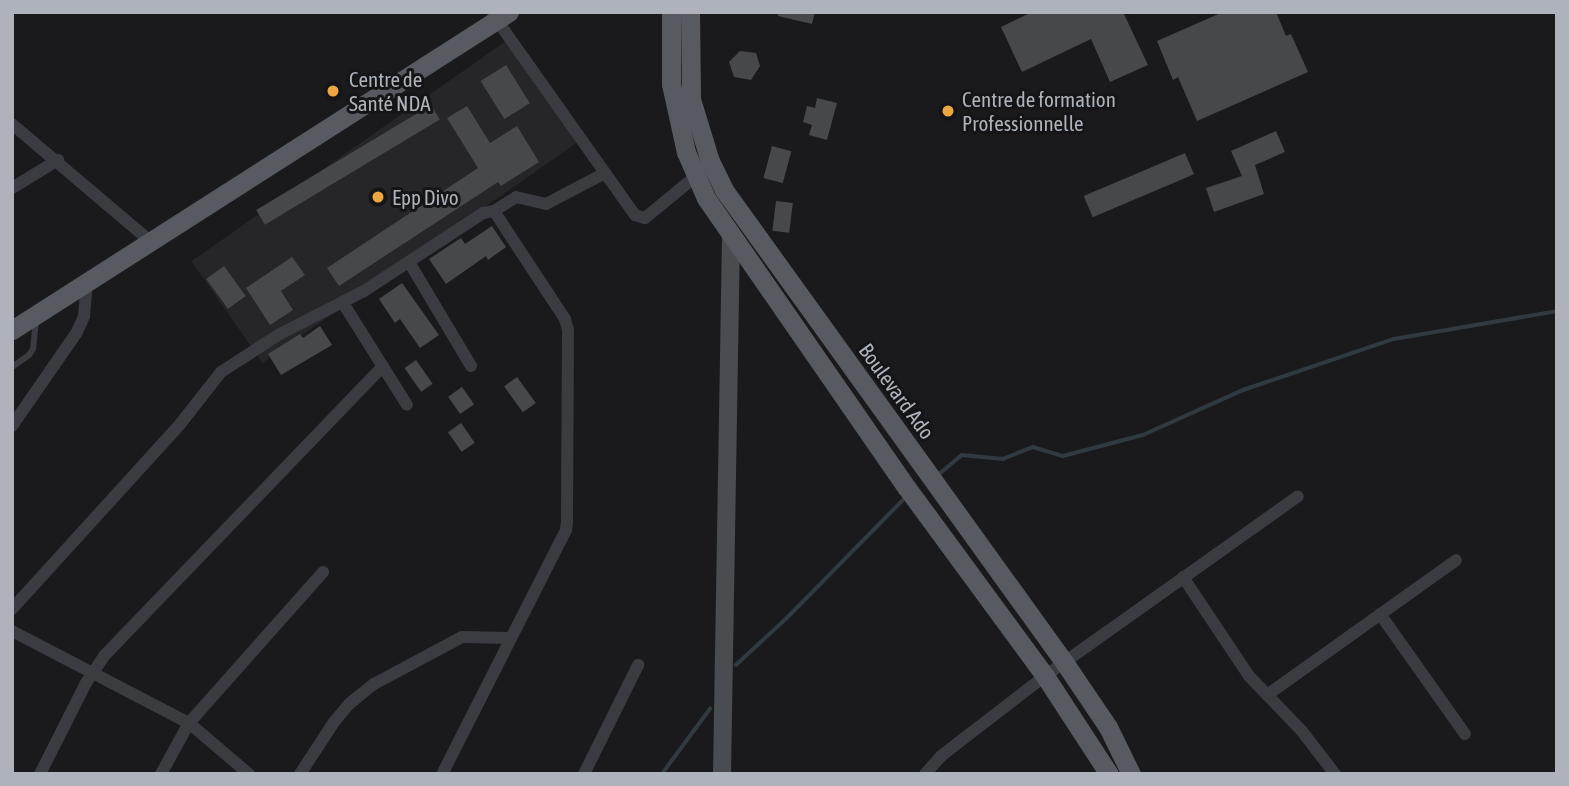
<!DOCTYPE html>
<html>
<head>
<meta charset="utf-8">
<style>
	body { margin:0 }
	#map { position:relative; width:1569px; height:786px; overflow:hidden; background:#1a1a1c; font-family:"Asap Condensed",sans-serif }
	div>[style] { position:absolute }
	.built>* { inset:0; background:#262629; transform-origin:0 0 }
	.stream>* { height:3.5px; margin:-1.75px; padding:0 1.75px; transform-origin:1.75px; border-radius:1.75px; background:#303a40 }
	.building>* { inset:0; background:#47484c; transform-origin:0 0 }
	.lane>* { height:6px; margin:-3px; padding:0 3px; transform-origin:3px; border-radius:3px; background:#3b3c41 }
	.street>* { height:12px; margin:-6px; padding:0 6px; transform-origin:6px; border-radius:6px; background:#3b3c41 }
	.secondary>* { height:18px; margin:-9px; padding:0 9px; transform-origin:9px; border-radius:9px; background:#494c51 }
	.primary>* { height:19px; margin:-9.5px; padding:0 9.5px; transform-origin:9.5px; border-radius:9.5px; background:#575a60 }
	.dots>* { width:19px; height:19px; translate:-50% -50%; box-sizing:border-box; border:4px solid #151517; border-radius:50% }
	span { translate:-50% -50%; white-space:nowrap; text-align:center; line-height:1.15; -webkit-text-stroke:6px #151517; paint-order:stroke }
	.poi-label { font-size:21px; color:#adb2bb }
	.left { translate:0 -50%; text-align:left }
	.street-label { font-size:21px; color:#adb2bb }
	.frame { position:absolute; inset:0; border:14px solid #adb2bb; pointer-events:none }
</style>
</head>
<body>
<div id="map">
	<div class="built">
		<i style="left:506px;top:41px;width:124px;height:384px;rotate:55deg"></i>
	</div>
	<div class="stream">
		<i style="left:938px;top:475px;width:31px;rotate:-40deg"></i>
		<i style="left:962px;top:455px;width:41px;rotate:5.6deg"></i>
		<i style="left:1003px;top:459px;width:32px;rotate:-22deg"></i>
		<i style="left:1033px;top:447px;width:31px;rotate:17deg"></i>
		<i style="left:1063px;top:456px;width:83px;rotate:-14.7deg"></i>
		<i style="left:1143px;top:435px;width:110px;rotate:-24.2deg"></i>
		<i style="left:1243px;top:390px;width:159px;rotate:-18.7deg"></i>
		<i style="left:1394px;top:339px;width:165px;rotate:-9.7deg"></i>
		<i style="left:736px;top:665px;width:69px;rotate:-42.7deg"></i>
		<i style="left:787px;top:618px;width:170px;rotate:-45.5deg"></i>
		<i style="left:662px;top:774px;width:81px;rotate:-53.6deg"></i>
	</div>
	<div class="building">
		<i style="clip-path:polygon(778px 12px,815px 12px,812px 24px,778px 16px)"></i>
		<i style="clip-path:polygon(1032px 12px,1123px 12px,1148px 65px,1110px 82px,1091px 39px,1022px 72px,1001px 27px)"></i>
		<i style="clip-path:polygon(1223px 12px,1276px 12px,1286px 36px,1291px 34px,1308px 72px,1197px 121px,1178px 77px,1173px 80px,1157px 41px)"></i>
		<i style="clip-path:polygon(740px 51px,756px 53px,760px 66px,751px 80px,734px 77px,729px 62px)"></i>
		<i style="left:506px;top:65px;width:45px;height:30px;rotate:58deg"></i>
		<i style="clip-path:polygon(817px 98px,837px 103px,827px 140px,809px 135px,812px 125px,803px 122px,807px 106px,815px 108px)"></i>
		<i style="left:431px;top:105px;width:17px;height:204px;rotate:59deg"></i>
		<i style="clip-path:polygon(467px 106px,490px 143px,517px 126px,539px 162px,501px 186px,498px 182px,339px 286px,327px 268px,478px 168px,447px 118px)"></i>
		<i style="clip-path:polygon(1276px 131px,1285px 152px,1255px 165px,1264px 194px,1214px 212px,1206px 188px,1242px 176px,1231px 151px)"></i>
		<i style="left:772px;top:146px;width:20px;height:33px;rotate:15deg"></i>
		<i style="left:1185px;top:153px;width:23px;height:110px;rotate:67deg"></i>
		<i style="left:776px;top:201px;width:17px;height:30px;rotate:7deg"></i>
		<i style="clip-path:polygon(492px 226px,506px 247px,488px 260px,486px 256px,446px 284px,429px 259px,461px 238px,465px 244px)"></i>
		<i style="clip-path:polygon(292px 257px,305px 275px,281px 291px,293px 310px,270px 325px,246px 288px)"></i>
		<i style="left:224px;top:266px;width:37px;height:22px;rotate:54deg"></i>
		<i style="clip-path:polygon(402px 283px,439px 335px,420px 348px,400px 319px,395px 323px,379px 299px)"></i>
		<i style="clip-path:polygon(320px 326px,332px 345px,281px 375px,268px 354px,300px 334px,303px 338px)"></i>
		<i style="left:416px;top:360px;width:29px;height:14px;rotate:55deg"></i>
		<i style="left:517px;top:377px;width:32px;height:16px;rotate:54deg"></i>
		<i style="left:462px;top:387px;width:21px;height:17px;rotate:55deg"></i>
		<i style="left:461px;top:423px;width:24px;height:16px;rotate:55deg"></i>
	</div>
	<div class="lane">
		<i style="left:12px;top:367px;width:21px;rotate:-35deg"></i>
		<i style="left:29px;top:355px;width:7px;rotate:-56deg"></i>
		<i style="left:33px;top:349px;width:30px;rotate:-84deg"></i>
	</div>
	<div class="street">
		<i style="left:494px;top:16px;width:244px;rotate:54.7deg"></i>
		<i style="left:635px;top:215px;width:10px;rotate:17deg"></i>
		<i style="left:645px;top:218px;width:65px;rotate:-39.4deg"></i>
		<i style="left:12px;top:124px;width:180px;rotate:40.3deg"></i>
		<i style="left:12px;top:188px;width:54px;rotate:-31.3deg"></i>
		<i style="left:494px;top:211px;width:26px;rotate:-32deg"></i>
		<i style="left:516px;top:197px;width:31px;rotate:13deg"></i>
		<i style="left:546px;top:204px;width:67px;rotate:-27.7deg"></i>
		<i style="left:409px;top:262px;width:121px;rotate:59.2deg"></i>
		<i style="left:343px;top:303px;width:120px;rotate:57.9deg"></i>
		<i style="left:12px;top:426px;width:114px;rotate:-55.3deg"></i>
		<i style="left:77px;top:332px;width:17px;rotate:-66deg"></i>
		<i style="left:84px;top:316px;width:34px;rotate:-85deg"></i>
		<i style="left:1183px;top:577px;width:119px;rotate:56.3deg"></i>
		<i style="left:1249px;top:676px;width:75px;rotate:46.1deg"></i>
		<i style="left:1301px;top:730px;width:56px;rotate:52.3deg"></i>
		<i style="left:12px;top:609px;width:251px;rotate:-47.7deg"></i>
		<i style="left:181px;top:423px;width:65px;rotate:-51.9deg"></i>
		<i style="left:221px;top:372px;width:70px;rotate:-32.8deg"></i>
		<i style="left:280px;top:334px;width:94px;rotate:-27.1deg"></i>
		<i style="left:364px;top:291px;width:142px;rotate:-33.2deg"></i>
		<i style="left:483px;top:213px;width:11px;rotate:-10deg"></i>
		<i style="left:494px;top:211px;width:129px;rotate:56.7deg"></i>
		<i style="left:565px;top:319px;width:11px;rotate:75deg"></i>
		<i style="left:568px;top:330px;width:192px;rotate:90.3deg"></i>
		<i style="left:567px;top:522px;width:8px;rotate:97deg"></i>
		<i style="left:566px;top:530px;width:274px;rotate:116.9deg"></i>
		<i style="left:1380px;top:614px;width:147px;rotate:54.7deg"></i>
		<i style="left:12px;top:631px;width:199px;rotate:27.5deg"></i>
		<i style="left:189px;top:723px;width:79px;rotate:40.4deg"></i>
		<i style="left:1267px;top:695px;width:232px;rotate:-35.5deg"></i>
		<i style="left:40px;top:774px;width:102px;rotate:-63.2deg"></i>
		<i style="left:86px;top:683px;width:32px;rotate:-56deg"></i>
		<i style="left:104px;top:656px;width:402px;rotate:-46.1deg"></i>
		<i style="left:161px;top:774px;width:58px;rotate:-61.2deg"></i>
		<i style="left:189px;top:723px;width:202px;rotate:-48.4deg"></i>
		<i style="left:300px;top:774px;width:62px;rotate:-56.8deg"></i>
		<i style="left:334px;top:722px;width:23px;rotate:-50deg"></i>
		<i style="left:349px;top:704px;width:32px;rotate:-39deg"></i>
		<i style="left:374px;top:684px;width:100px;rotate:-28.1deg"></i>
		<i style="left:462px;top:637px;width:49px;rotate:1.2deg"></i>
		<i style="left:584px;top:774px;width:122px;rotate:-63.6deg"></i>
		<i style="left:925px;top:774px;width:24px;rotate:-48deg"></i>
		<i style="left:941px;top:756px;width:131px;rotate:-37.6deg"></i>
		<i style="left:1045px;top:676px;width:310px;rotate:-35.4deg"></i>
	</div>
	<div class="secondary">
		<i style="left:722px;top:774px;width:538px;rotate:-89.04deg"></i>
	</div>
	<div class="primary">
		<i style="left:671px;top:12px;width:72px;rotate:90deg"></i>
		<i style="left:671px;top:84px;width:70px;rotate:77.6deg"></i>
		<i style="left:686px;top:152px;width:50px;rotate:66.5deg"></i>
		<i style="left:706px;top:198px;width:353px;rotate:55.3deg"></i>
		<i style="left:907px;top:488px;width:233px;rotate:53.7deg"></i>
		<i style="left:1045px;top:676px;width:117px;rotate:56.9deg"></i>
		<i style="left:690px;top:12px;width:87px;rotate:89.3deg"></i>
		<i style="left:691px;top:99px;width:65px;rotate:73deg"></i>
		<i style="left:710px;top:161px;width:32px;rotate:64deg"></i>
		<i style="left:724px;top:190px;width:582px;rotate:54.23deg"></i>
		<i style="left:1064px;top:662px;width:78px;rotate:55.9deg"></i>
		<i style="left:1108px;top:727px;width:52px;rotate:63.9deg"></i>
		<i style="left:12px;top:330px;width:590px;rotate:-32.61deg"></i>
	</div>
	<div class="dots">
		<i style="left:333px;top:91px;background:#eca742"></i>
		<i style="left:948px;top:111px;background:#eca742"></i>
		<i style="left:378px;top:197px;background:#eca742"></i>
	</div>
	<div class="poi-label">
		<span class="left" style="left:349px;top:91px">Centre de<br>Santé NDA</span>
		<span class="left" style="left:962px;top:111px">Centre de formation<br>Professionnelle</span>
		<span class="left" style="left:392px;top:197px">Epp Divo</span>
	</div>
	<div class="street-label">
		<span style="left:897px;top:391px;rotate:54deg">Boulevard Ado</span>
	</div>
	<div class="frame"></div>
</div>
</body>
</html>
